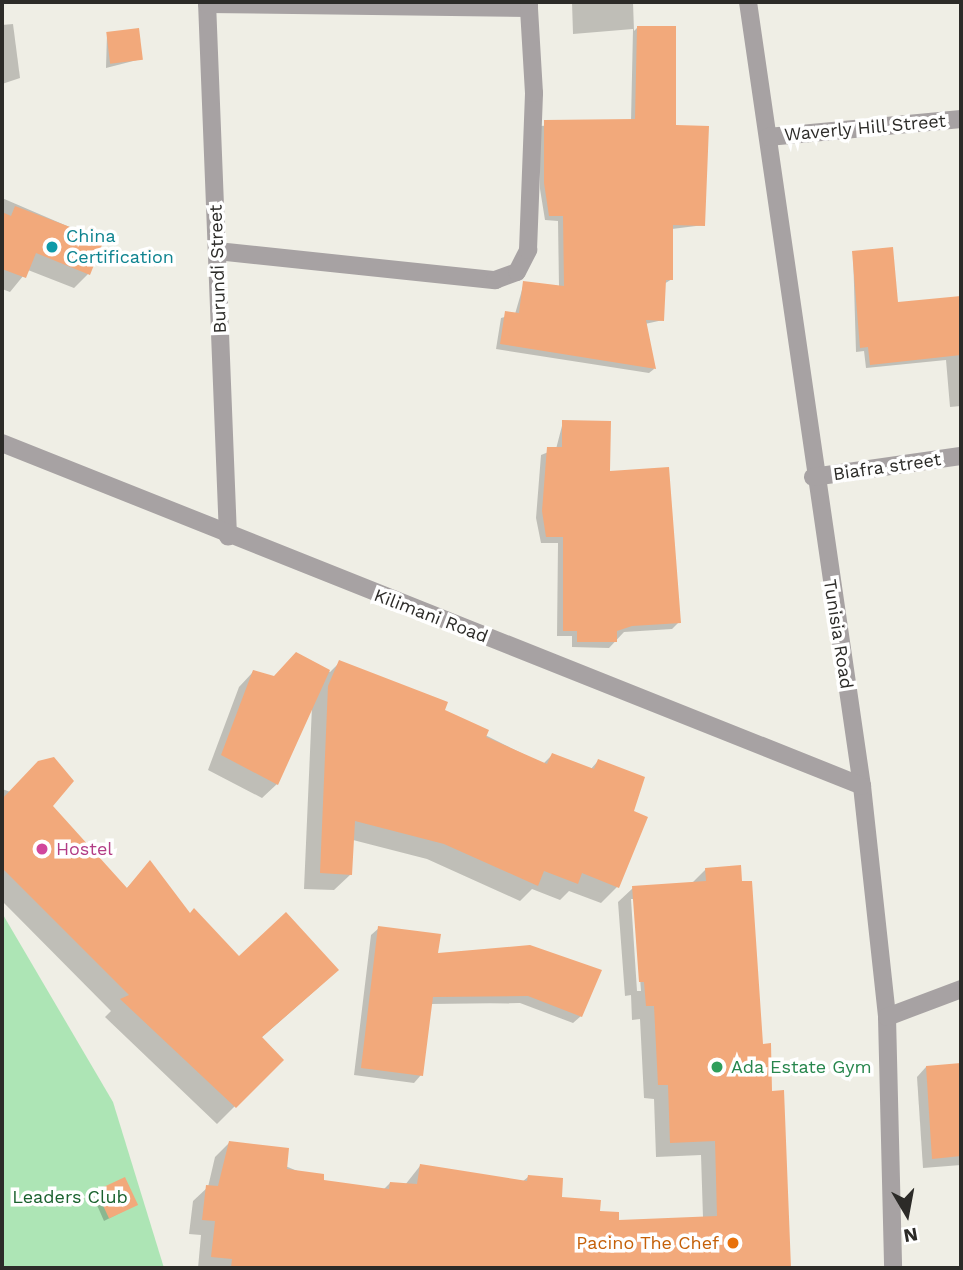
<!DOCTYPE html>
<html>
<head>
<meta charset="utf-8">
<style>
	body { margin:0 }
	#map { position:relative; width:963px; height:1270px; overflow:hidden; background:#efeee5; font-family:"Work Sans",sans-serif }
	div>[style] { position:absolute }
	.green>* { inset:0; background:#ade5b5 }
	.shadow>* { inset:0; background:#0003 }
	.building>* { inset:0; background:#f2a97b; transform-origin:0 0 }
	.street>* { height:18px; margin:-9px; padding:0 9px; transform-origin:9px; border-radius:9px; background:#a7a2a3 }
	.dots>* { width:19px; height:19px; translate:-50% -50%; box-sizing:border-box; border:4px solid #fff; border-radius:50% }
	span { translate:-50% -50%; white-space:nowrap; text-align:center; line-height:1.15; -webkit-text-stroke:7px #fff; paint-order:stroke }
	.street-label { font-size:18px; color:#2c2b28 }
	.culture-label { font-size:18px; color:#0d838f }
	.left { translate:0 -50%; text-align:left }
	.hotel-label { font-size:18px; color:#b23c85 }
	.leisure-label { font-size:18px; color:#27864d }
	.park-label { font-size:18px; color:#19612d }
	.food-label { font-size:18px; color:#c56008 }
	.right { translate:-100% -50%; text-align:right }
	.frame { position:absolute; inset:0; border:4px solid #2c2b28; pointer-events:none }
	.north { position:absolute; left:872px; top:1179px; width:70px; height:70px; -webkit-text-stroke:5px #fff; paint-order:stroke; rotate:170deg; font-size:19px; font-weight:700; line-height:28px; text-align:center; color:#2c2b28 }
	.north::after { content:''; display:block; margin:auto; width:24px; height:32px; background:#2c2b28; clip-path:polygon(50% 0,100% 100%,50% 72%,0 100%) }
</style>
</head>
<body>
<div id="map">
	<div class="green">
		<i style="clip-path:polygon(2px 913px,113px 1102px,164px 1268px,2px 1268px)"></i>
	</div>
	<div class="shadow">
		<i style="clip-path:polygon(572px 2px,633px 2px,634px 31px,638px 27px,674px 127px,704px 225px,672px 229px,672px 279px,664px 284px,663px 320px,645px 324px,654px 369px,649px 373px,496px 349px,501px 318px,515px 314px,524px 283px,559px 287px,558px 221px,545px 220px,540px 189px,540px 126px,631px 121px,633px 29px,573px 34px)"></i>
		<i style="clip-path:polygon(13px 24px,20px 78px,2px 84px,2px 25px)"></i>
		<i style="clip-path:polygon(107px 34px,141px 59px,106px 68px)"></i>
		<i style="clip-path:polygon(2px 198px,102px 241px,88px 274px,74px 288px,28px 270px,10px 292px,2px 289px)"></i>
		<i style="clip-path:polygon(853px 252px,897px 304px,961px 297px,961px 406px,950px 407px,946px 360px,866px 368px,864px 351px,856px 352px)"></i>
		<i style="clip-path:polygon(563px 422px,609px 473px,679px 622px,672px 629px,624px 632px,609px 648px,572px 647px,572px 636px,557px 636px,558px 543px,541px 543px,536px 518px,541px 455px,556px 449px)"></i>
		<i style="clip-path:polygon(296px 655px,330px 672px,340px 662px,543px 764px,552px 755px,590px 770px,598px 761px,632px 812px,617px 887px,601px 903px,569px 891px,560px 900px,532px 889px,520px 901px,427px 859px,353px 840px,351px 874px,334px 890px,304px 889px,312px 706px,277px 784px,262px 798px,208px 770px,239px 687px,253px 672px,274px 678px)"></i>
		<i style="clip-path:polygon(2px 789px,51px 806px,126px 889px,150px 863px,189px 915px,239px 958px,319px 987px,261px 1038px,281px 1060px,217px 1124px,105px 1017px,111px 1011px,2px 901px)"></i>
		<i style="clip-path:polygon(evenodd,706px 869px,771px 1093px,783px 1092px,789px 1268px,198px 1268px,201px 1235px,189px 1234px,193px 1201px,208px 1187px,215px 1157px,229px 1143px,322px 1181px,383px 1190px,390px 1183px,405px 1185px,420px 1166px,522px 1182px,528px 1177px,560px 1199px,617px 1222px,703px 1218px,701px 1155px,656px 1157px,654px 1099px,644px 1098px,640px 1019px,632px 1020px,631px 995px,625px 996px,618px 902px,633px 888px,691px 884px,706px 869px,631px 899px,634px 899px,641px 991px,637px 991px,631px 899px)"></i>
		<i style="clip-path:polygon(379px 928px,436px 955px,581px 1016px,573px 1023px,520px 1003px,430px 1004px,421px 1075px,414px 1083px,354px 1075px,371px 935px)"></i>
		<i style="clip-path:polygon(961px 1065px,961px 1165px,923px 1168px,917px 1077px,926px 1067px)"></i>
		<i style="clip-path:polygon(97px 1191px,135px 1205px,104px 1221px,93px 1196px)"></i>
	</div>
	<div class="building">
		<i style="clip-path:polygon(637px 26px,676px 26px,676px 125px,709px 126px,705px 226px,673px 225px,673px 280px,666px 280px,664px 321px,646px 320px,656px 369px,500px 344px,505px 311px,519px 313px,523px 281px,564px 286px,563px 216px,549px 216px,544px 183px,544px 120px,635px 119px)"></i>
		<i style="left:139px;top:28px;width:32px;height:33px;rotate:83deg"></i>
		<i style="clip-path:polygon(15px 206px,104px 240px,90px 275px,36px 253px,26px 278px,2px 269px,2px 212px,11px 216px)"></i>
		<i style="clip-path:polygon(893px 247px,898px 302px,961px 296px,961px 355px,870px 365px,868px 347px,860px 348px,852px 251px)"></i>
		<i style="clip-path:polygon(562px 420px,611px 421px,610px 471px,669px 467px,681px 623px,632px 626px,617px 631px,617px 642px,577px 642px,577px 631px,563px 631px,563px 537px,546px 537px,542px 511px,547px 447px,562px 447px)"></i>
		<i style="clip-path:polygon(296px 652px,330px 670px,278px 785px,221px 755px,253px 670px,274px 676px)"></i>
		<i style="clip-path:polygon(339px 660px,448px 702px,445px 710px,489px 730px,486px 737px,547px 764px,552px 753px,594px 769px,598px 759px,645px 777px,634px 811px,648px 817px,619px 888px,582px 873px,578px 884px,544px 871px,538px 886px,444px 844px,355px 821px,352px 875px,320px 873px,328px 686px)"></i>
		<i style="clip-path:polygon(54px 757px,74px 781px,53px 806px,127px 888px,150px 860px,190px 913px,194px 908px,239px 956px,286px 912px,339px 970px,262px 1037px,284px 1060px,236px 1108px,120px 999px,129px 995px,2px 868px,2px 799px,38px 761px)"></i>
		<i style="clip-path:polygon(741px 865px,742px 881px,752px 881px,763px 1044px,771px 1043px,772px 1091px,784px 1090px,791px 1268px,231px 1268px,232px 1259px,211px 1257px,215px 1221px,202px 1220px,206px 1185px,218px 1186px,229px 1141px,289px 1148px,287px 1169px,324px 1174px,324px 1180px,389px 1189px,390px 1182px,417px 1184px,420px 1164px,527px 1181px,528px 1175px,563px 1178px,562px 1197px,601px 1200px,600px 1211px,619px 1212px,619px 1220px,717px 1216px,715px 1141px,670px 1143px,668px 1085px,658px 1085px,654px 1006px,646px 1006px,644px 982px,639px 982px,632px 886px,706px 881px,705px 868px)"></i>
		<i style="clip-path:polygon(378px 926px,441px 934px,438px 953px,530px 945px,602px 970px,582px 1017px,528px 996px,433px 997px,423px 1076px,361px 1068px)"></i>
		<i style="clip-path:polygon(961px 1063px,961px 1156px,932px 1159px,926px 1066px)"></i>
		<i style="left:125px;top:1177px;width:31px;height:32px;rotate:65deg"></i>
	</div>
	<div class="street">
		<i style="left:207px;top:2px;width:535px;rotate:87.75deg"></i>
		<i style="left:748px;top:2px;width:792px;rotate:81.73deg"></i>
		<i style="left:862px;top:786px;width:232px;rotate:83.8deg"></i>
		<i style="left:887px;top:1017px;width:251px;rotate:88.6deg"></i>
		<i style="left:207px;top:4px;width:322px;rotate:0.7deg"></i>
		<i style="left:529px;top:8px;width:6px;rotate:-90deg"></i>
		<i style="left:768px;top:137px;width:194px;rotate:-5.3deg"></i>
		<i style="left:217px;top:251px;width:280px;rotate:6deg"></i>
		<i style="left:495px;top:280px;width:23px;rotate:-20deg"></i>
		<i style="left:517px;top:272px;width:25px;rotate:-63deg"></i>
		<i style="left:528px;top:250px;width:157px;rotate:-87.8deg"></i>
		<i style="left:534px;top:93px;width:85px;rotate:-93.4deg"></i>
		<i style="left:2px;top:443px;width:926px;rotate:21.74deg"></i>
		<i style="left:813px;top:477px;width:149px;rotate:-8.1deg"></i>
		<i style="left:887px;top:1017px;width:79px;rotate:-20.7deg"></i>
	</div>
	<div class="dots">
		<i style="left:52px;top:247px;background:#0f9aa8"></i>
		<i style="left:42px;top:849px;background:#d1479c"></i>
		<i style="left:717px;top:1067px;background:#2e9e5b"></i>
		<i style="left:733px;top:1243px;background:#e8710a"></i>
	</div>
	<div class="street-label">
		<span style="left:865px;top:128px;rotate:-5deg">Waverly Hill Street</span>
		<span style="left:218px;top:269px;rotate:-92deg">Burundi Street</span>
		<span style="left:887px;top:467px;rotate:-8deg">Biafra street</span>
		<span style="left:431px;top:616px;rotate:21deg">Kilimani Road</span>
		<span style="left:838px;top:634px;rotate:81deg">Tunisia Road</span>
	</div>
	<div class="culture-label">
		<span class="left" style="left:66px;top:247px">China<br>Certification</span>
	</div>
	<div class="hotel-label">
		<span class="left" style="left:56px;top:849px">Hostel</span>
	</div>
	<div class="leisure-label">
		<span class="left" style="left:731px;top:1067px">Ada Estate Gym</span>
	</div>
	<div class="park-label">
		<span style="left:70px;top:1197px">Leaders Club</span>
	</div>
	<div class="food-label">
		<span class="right" style="left:719px;top:1243px">Pacino The Chef</span>
	</div>
	<div class="frame"></div>
	<div class="north">N</div>
</div>
</body>
</html>
